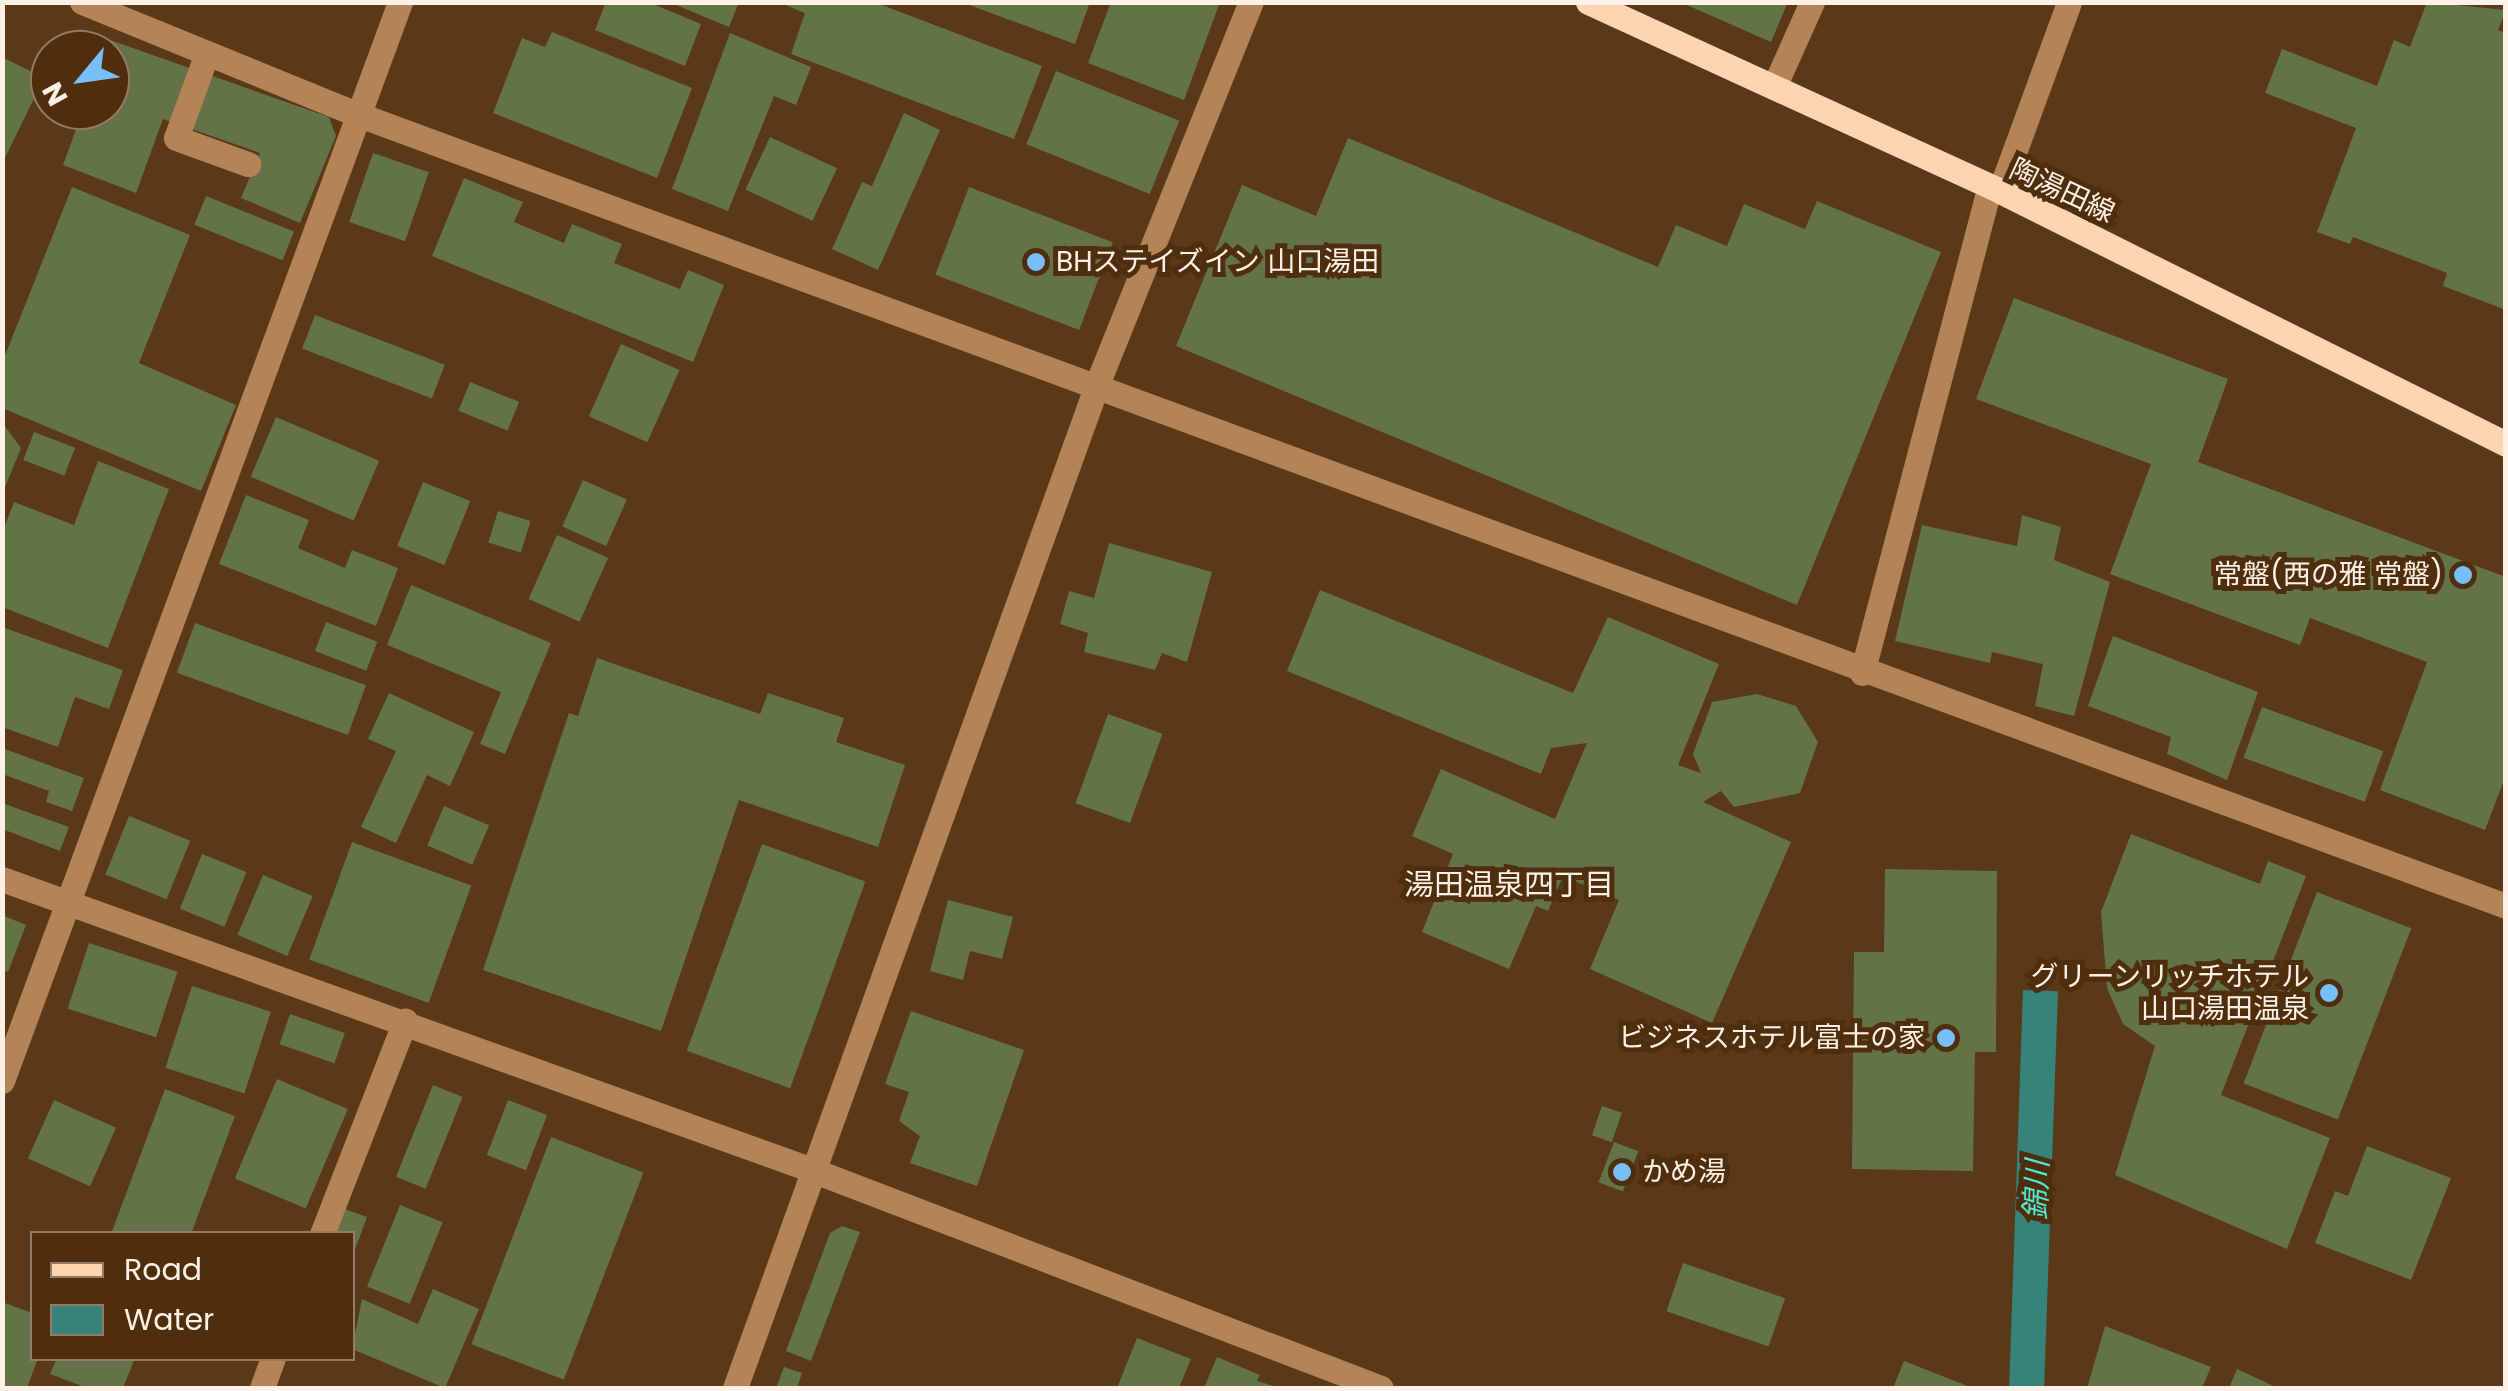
<!DOCTYPE html>
<html>
<head>
<meta charset="utf-8">
<style>
	body { margin:0 }
	#map { position:relative; width:2508px; height:1391px; overflow:hidden; background:#593918; font-family:Poppins,"Noto Sans JP",sans-serif }
	div>[style] { position:absolute }
	.water>* { inset:0; background:#358379; transform-origin:0 0 }
	.building>* { inset:0; background:#637247; transform-origin:0 0 }
	.minor>* { height:25px; margin:-12.5px; padding:0 12.5px; transform-origin:12.5px; border-radius:12.5px; background:#b48457 }
	.major>* { height:25px; margin:-12.5px; padding:0 12.5px; transform-origin:12.5px; border-radius:12.5px; background:#fcd4b1 }
	.dots>* { width:28px; height:28px; translate:-50% -50%; box-sizing:border-box; border:5px solid #4e2e0d; border-radius:50% }
	span { translate:-50% -50%; white-space:nowrap; text-align:center; line-height:1.15; -webkit-text-stroke:10px #4e2e0d; paint-order:stroke }
	.street-label { font-size:28px; color:#fdf0e6 }
	.poi-label { font-size:28px; color:#fdf0e6 }
	.left { translate:0 -50%; text-align:left }
	.right { translate:-100% -50%; text-align:right }
	.neighbourhood-label { font-size:30px; color:#fdf0e6 }
	.water-label { font-size:30px; color:#51e7d4; font-style:italic }
	.frame { position:absolute; inset:0; border:5px solid #fdf0e6; pointer-events:none }
	.legend { position:absolute; left:30px; top:1231px; width:325px; height:130px; box-sizing:border-box; background:#4e2e0d; border:2px solid #947c64; margin:0; padding:12px 18px; list-style:none; font-size:30px; color:#fdf0e6 }
	.legend li { display:flex; align-items:center; gap:20px; height:50px }
	.legend b { width:50px; border:2px solid #947c64 }
	.north { position:absolute; left:30px; top:30px; width:100px; height:100px; box-sizing:border-box; background:#4e2e0d; border:2px solid #947c64; border-radius:50%; rotate:241deg; font-size:28px; font-weight:700; line-height:40px; text-align:center; color:#fdf0e6 }
	.north::after { content:''; display:block; margin:auto; width:35px; height:45px; background:#78bff7; clip-path:polygon(50% 0,100% 100%,50% 72%,0 100%) }
</style>
</head>
<body>
<div id="map">
	<div class="water">
		<i style="left:2023px;top:990px;width:35px;height:398px;rotate:2deg"></i>
	</div>
	<div class="building">
		<i style="clip-path:polygon(606px 2px,648px 2px,701px 24px,685px 66px,595px 30px)"></i>
		<i style="clip-path:polygon(669px 2px,739px 2px,729px 27px)"></i>
		<i style="clip-path:polygon(778px 2px,874px 2px,1042px 66px,1014px 139px,791px 54px,805px 13px)"></i>
		<i style="clip-path:polygon(961px 2px,1090px 2px,1075px 44px)"></i>
		<i style="clip-path:polygon(1111px 2px,1220px 2px,1184px 100px,1088px 63px)"></i>
		<i style="clip-path:polygon(1680px 2px,1788px 2px,1771px 42px)"></i>
		<i style="clip-path:polygon(2427px 2px,2506px 10px,2498px 30px,2506px 33px,2506px 310px,2443px 286px,2447px 273px,2353px 237px,2350px 244px,2317px 232px,2356px 128px,2265px 93px,2282px 49px,2377px 86px,2394px 40px,2410px 47px)"></i>
		<i style="clip-path:polygon(552px 32px,692px 88px,657px 178px,493px 113px,522px 38px,545px 47px)"></i>
		<i style="clip-path:polygon(90px 33px,329px 117px,336px 136px,300px 223px,241px 198px,260px 153px,163px 119px,136px 193px,63px 165px,83px 110px,110px 110px,110px 50px,85px 50px)"></i>
		<i style="clip-path:polygon(730px 33px,811px 67px,796px 105px,774px 96px,728px 211px,672px 189px)"></i>
		<i style="clip-path:polygon(2px 57px,44px 78px,2px 164px)"></i>
		<i style="left:1056px;top:71px;width:133px;height:79px;rotate:22deg"></i>
		<i style="clip-path:polygon(904px 113px,940px 130px,878px 270px,832px 249px,862px 182px,872px 186px)"></i>
		<i style="left:770px;top:137px;width:74px;height:58px;rotate:25deg"></i>
		<i style="clip-path:polygon(1348px 138px,1658px 267px,1676px 225px,1727px 246px,1744px 204px,1805px 229px,1817px 201px,1941px 252px,1797px 605px,1176px 346px,1242px 185px,1316px 216px)"></i>
		<i style="left:373px;top:153px;width:59px;height:73px;rotate:19deg"></i>
		<i style="clip-path:polygon(464px 178px,523px 202px,514px 222px,564px 243px,572px 224px,622px 244px,614px 263px,680px 289px,688px 270px,724px 285px,693px 362px,432px 256px)"></i>
		<i style="clip-path:polygon(72px 187px,190px 235px,139px 363px,236px 405px,201px 491px,2px 408px,2px 363px)"></i>
		<i style="left:969px;top:187px;width:154px;height:94px;rotate:21deg"></i>
		<i style="left:206px;top:196px;width:95px;height:31px;rotate:22deg"></i>
		<i style="clip-path:polygon(2014px 298px,2228px 379px,2198px 462px,2506px 577px,2506px 775px,2485px 830px,2380px 790px,2427px 662px,2310px 618px,2300px 645px,2110px 574px,2151px 464px,1976px 399px)"></i>
		<i style="left:315px;top:315px;width:139px;height:36px;rotate:21deg"></i>
		<i style="left:621px;top:344px;width:64px;height:79px;rotate:24deg"></i>
		<i style="left:470px;top:382px;width:53px;height:31px;rotate:22deg"></i>
		<i style="left:276px;top:417px;width:112px;height:65px;rotate:23deg"></i>
		<i style="clip-path:polygon(2px 422px,21px 448px,3px 492px,2px 492px)"></i>
		<i style="left:34px;top:432px;width:44px;height:30px;rotate:21deg"></i>
		<i style="clip-path:polygon(98px 461px,169px 489px,108px 648px,2px 607px,2px 533px,14px 502px,74px 525px)"></i>
		<i style="left:583px;top:480px;width:48px;height:51px;rotate:24deg"></i>
		<i style="left:423px;top:482px;width:51px;height:69px;rotate:22deg"></i>
		<i style="clip-path:polygon(246px 495px,309px 520px,298px 548px,345px 568px,352px 550px,398px 568px,376px 626px,219px 564px)"></i>
		<i style="left:498px;top:511px;width:34px;height:33px;rotate:17deg"></i>
		<i style="clip-path:polygon(2022px 515px,2061px 527px,2054px 560px,2110px 582px,2074px 716px,2035px 706px,2043px 664px,1992px 652px,1990px 663px,1895px 641px,1922px 525px,2017px 546px)"></i>
		<i style="left:557px;top:535px;width:56px;height:70px;rotate:24deg"></i>
		<i style="clip-path:polygon(1109px 543px,1212px 572px,1187px 662px,1162px 653px,1155px 670px,1084px 652px,1088px 633px,1060px 624px,1069px 591px,1094px 598px)"></i>
		<i style="clip-path:polygon(411px 585px,551px 643px,505px 754px,480px 744px,501px 692px,387px 645px)"></i>
		<i style="clip-path:polygon(1320px 590px,1573px 693px,1608px 617px,1719px 664px,1678px 765px,1701px 773px,1693px 754px,1712px 702px,1757px 694px,1796px 706px,1818px 742px,1800px 793px,1734px 807px,1721px 791px,1703px 802px,1791px 842px,1712px 1023px,1590px 969px,1619px 900px,1563px 876px,1548px 911px,1536px 906px,1509px 969px,1422px 932px,1453px 854px,1412px 836px,1441px 769px,1555px 819px,1587px 743px,1551px 748px,1541px 774px,1287px 671px)"></i>
		<i style="left:326px;top:622px;width:55px;height:31px;rotate:21deg"></i>
		<i style="left:195px;top:623px;width:182px;height:53px;rotate:20deg"></i>
		<i style="clip-path:polygon(2px 627px,123px 670px,109px 709px,75px 697px,58px 747px,2px 727px)"></i>
		<i style="clip-path:polygon(2113px 636px,2258px 692px,2227px 780px,2167px 754px,2171px 737px,2088px 706px)"></i>
		<i style="clip-path:polygon(597px 658px,760px 714px,768px 693px,844px 718px,836px 742px,905px 765px,878px 847px,739px 800px,661px 1031px,483px 970px,569px 713px,578px 716px)"></i>
		<i style="clip-path:polygon(389px 693px,474px 732px,450px 786px,427px 775px,396px 843px,361px 827px,396px 751px,368px 739px)"></i>
		<i style="left:2262px;top:707px;width:129px;height:54px;rotate:20deg"></i>
		<i style="left:1108px;top:714px;width:58px;height:95px;rotate:20deg"></i>
		<i style="clip-path:polygon(2px 748px,84px 778px,72px 811px,46px 802px,49px 791px,2px 774px)"></i>
		<i style="clip-path:polygon(2px 803px,69px 827px,60px 851px,2px 829px)"></i>
		<i style="left:444px;top:806px;width:49px;height:43px;rotate:23deg"></i>
		<i style="left:129px;top:816px;width:66px;height:63px;rotate:22deg"></i>
		<i style="clip-path:polygon(2131px 834px,2260px 884px,2268px 861px,2306px 876px,2221px 1095px,2330px 1138px,2287px 1249px,2115px 1175px,2155px 1046px,2123px 1024px,2107px 988px,2101px 912px)"></i>
		<i style="left:352px;top:842px;width:127px;height:125px;rotate:20deg"></i>
		<i style="left:762px;top:844px;width:110px;height:220px;rotate:20deg"></i>
		<i style="left:202px;top:854px;width:48px;height:59px;rotate:22deg"></i>
		<i style="clip-path:polygon(1885px 869px,1997px 871px,1996px 1052px,1975px 1052px,1973px 1171px,1852px 1169px,1854px 952px,1884px 952px)"></i>
		<i style="left:263px;top:875px;width:54px;height:65px;rotate:23deg"></i>
		<i style="left:2317px;top:892px;width:101px;height:205px;rotate:21deg"></i>
		<i style="clip-path:polygon(948px 900px,1013px 917px,1002px 959px,970px 951px,963px 980px,930px 971px)"></i>
		<i style="clip-path:polygon(2px 915px,26px 925px,8px 972px,2px 970px)"></i>
		<i style="left:89px;top:943px;width:93px;height:69px;rotate:18deg"></i>
		<i style="left:192px;top:986px;width:83px;height:86px;rotate:18deg"></i>
		<i style="clip-path:polygon(911px 1011px,1024px 1050px,977px 1186px,910px 1163px,920px 1136px,899px 1121px,909px 1092px,885px 1084px)"></i>
		<i style="left:290px;top:1014px;width:58px;height:32px;rotate:19deg"></i>
		<i style="left:277px;top:1079px;width:77px;height:108px;rotate:23deg"></i>
		<i style="left:433px;top:1085px;width:32px;height:99px;rotate:22deg"></i>
		<i style="clip-path:polygon(165px 1089px,235px 1116px,191px 1234px,111px 1234px)"></i>
		<i style="left:54px;top:1100px;width:68px;height:64px;rotate:24deg"></i>
		<i style="left:508px;top:1100px;width:42px;height:59px;rotate:21deg"></i>
		<i style="left:1602px;top:1106px;width:21px;height:31px;rotate:19deg"></i>
		<i style="left:551px;top:1137px;width:99px;height:222px;rotate:21deg"></i>
		<i style="left:1614px;top:1142px;width:26px;height:43px;rotate:21deg"></i>
		<i style="clip-path:polygon(2367px 1146px,2451px 1178px,2411px 1280px,2315px 1243px,2335px 1191px,2348px 1196px)"></i>
		<i style="left:400px;top:1205px;width:46px;height:88px;rotate:22deg"></i>
		<i style="clip-path:polygon(342px 1208px,367px 1217px,353px 1255px,352px 1234px,333px 1234px)"></i>
		<i style="clip-path:polygon(842px 1226px,860px 1232px,811px 1361px,786px 1351px,830px 1233px)"></i>
		<i style="left:1683px;top:1263px;width:108px;height:51px;rotate:19deg"></i>
		<i style="clip-path:polygon(433px 1289px,479px 1309px,445px 1388px,352px 1349px,362px 1299px,418px 1324px)"></i>
		<i style="clip-path:polygon(2px 1302px,32px 1313px,38px 1358px,27px 1388px,2px 1388px)"></i>
		<i style="clip-path:polygon(2105px 1326px,2211px 1367px,2202px 1388px,2087px 1388px)"></i>
		<i style="clip-path:polygon(1137px 1338px,1191px 1359px,1179px 1388px,1117px 1388px)"></i>
		<i style="clip-path:polygon(1217px 1357px,1260px 1375px,1257px 1381px,1281px 1388px,1204px 1388px)"></i>
		<i style="clip-path:polygon(57px 1358px,135px 1358px,123px 1388px,87px 1388px,50px 1374px)"></i>
		<i style="clip-path:polygon(1904px 1361px,1973px 1388px,1893px 1388px)"></i>
		<i style="clip-path:polygon(784px 1367px,802px 1373px,797px 1388px,776px 1388px)"></i>
		<i style="clip-path:polygon(2237px 1369px,2278px 1388px,2229px 1388px)"></i>
	</div>
	<div class="minor">
		<i style="left:82px;top:2px;width:294px;rotate:22.2deg"></i>
		<i style="left:354px;top:113px;width:2293px;rotate:20.23deg"></i>
		<i style="left:207px;top:53px;width:90px;rotate:110deg"></i>
		<i style="left:176px;top:138px;width:77px;rotate:19.9deg"></i>
		<i style="left:1774px;top:87px;width:93px;rotate:-65.9deg"></i>
		<i style="left:2000px;top:191px;width:201px;rotate:-69.9deg"></i>
		<i style="left:1862px;top:673px;width:500px;rotate:-75.3deg"></i>
		<i style="left:2px;top:879px;width:861px;rotate:19.76deg"></i>
		<i style="left:812px;top:1170px;width:609px;rotate:20.96deg"></i>
		<i style="left:2px;top:1081px;width:1150px;rotate:-69.75deg"></i>
		<i style="left:322px;top:1234px;width:229px;rotate:-68.7deg"></i>
		<i style="left:262px;top:1388px;width:32px;rotate:-70deg"></i>
		<i style="left:735px;top:1388px;width:1069px;rotate:-70.16deg"></i>
		<i style="left:1098px;top:382px;width:410px;rotate:-68.1deg"></i>
	</div>
	<div class="major">
		<i style="left:1588px;top:2px;width:453px;rotate:24.6deg"></i>
		<i style="left:2000px;top:191px;width:566px;rotate:26.57deg"></i>
	</div>
	<div class="dots">
		<i style="left:1036px;top:262px;background:#78bff7"></i>
		<i style="left:2463px;top:575px;background:#78bff7"></i>
		<i style="left:2329px;top:993px;background:#78bff7"></i>
		<i style="left:1946px;top:1038px;background:#78bff7"></i>
		<i style="left:1622px;top:1172px;background:#78bff7"></i>
	</div>
	<div class="street-label">
		<span style="left:2062px;top:191px;rotate:25deg">陶湯田線</span>
	</div>
	<div class="poi-label">
		<span class="left" style="left:1056px;top:262px">BHステイズイン 山口湯田</span>
		<span class="right" style="left:2443px;top:575px">常盤(西の雅 常盤)</span>
		<span class="right" style="left:2309px;top:993px">グリーンリッチホテル<br>山口湯田温泉</span>
		<span class="right" style="left:1926px;top:1038px">ビジネスホテル富士の家</span>
		<span class="left" style="left:1642px;top:1172px">かめ湯</span>
	</div>
	<div class="neighbourhood-label">
		<span style="left:1509px;top:885px">湯田温泉四丁目</span>
	</div>
	<div class="water-label">
		<span style="left:2037px;top:1190px;rotate:-88deg">錦川</span>
	</div>
	<div class="frame"></div>
	<ul class="legend">
	<li><b style="height:12px;background:#fcd4b1"></b>Road</li>
	<li><b style="height:28px;background:#358379"></b>Water</li>
	</ul>
	<div class="north">N</div>
</div>
</body>
</html>
